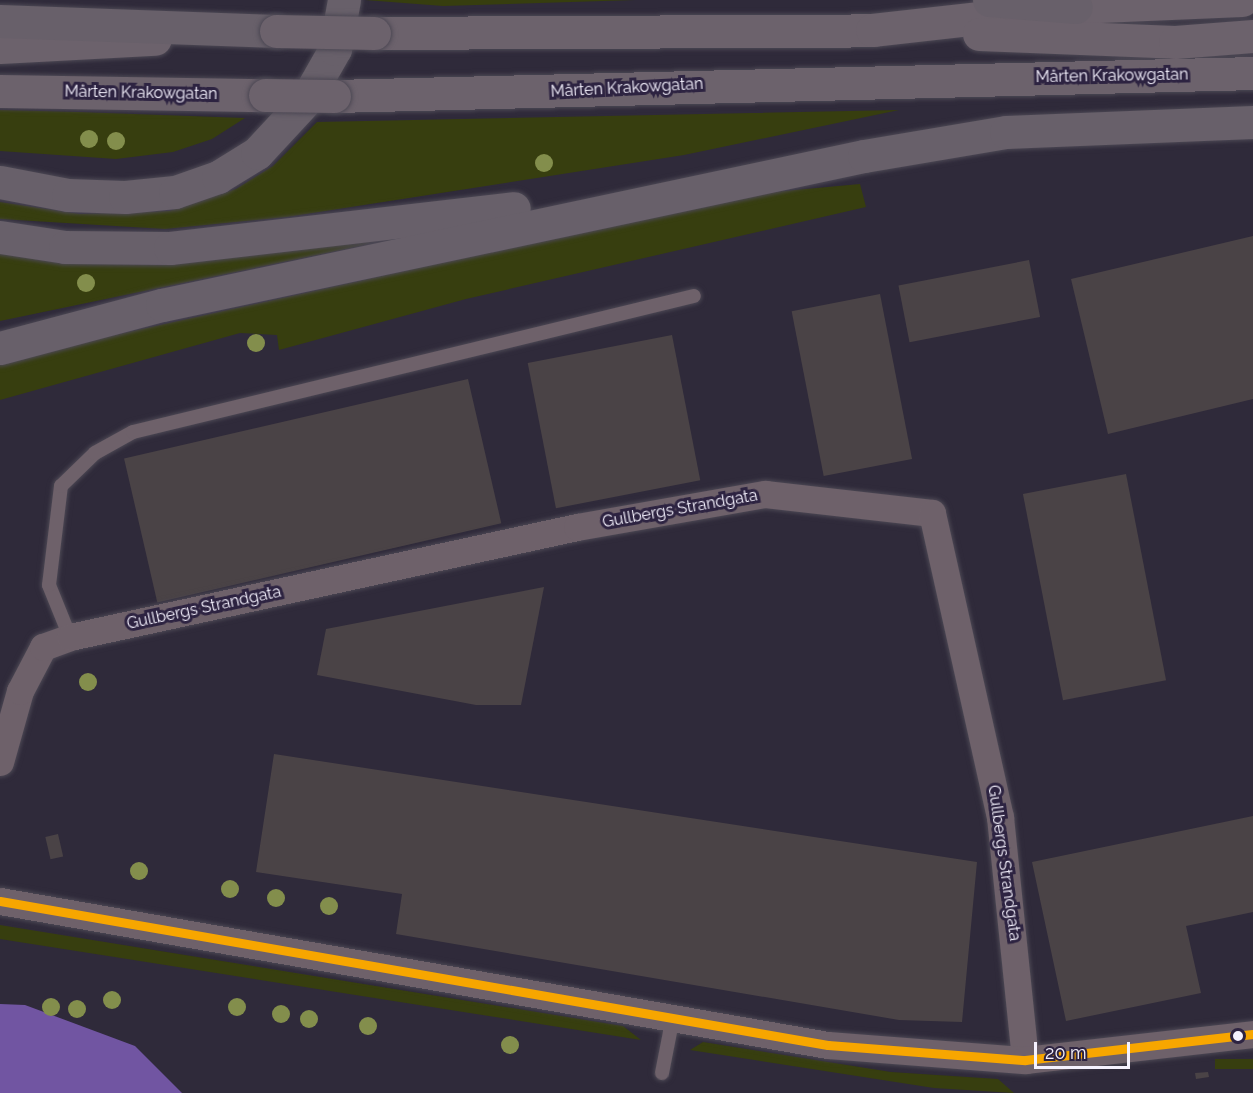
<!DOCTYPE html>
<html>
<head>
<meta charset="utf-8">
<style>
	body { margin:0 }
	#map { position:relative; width:1253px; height:1093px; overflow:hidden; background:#2f2a3a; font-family:Raleway,sans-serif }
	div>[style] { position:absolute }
	.green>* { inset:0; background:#373e0f; transform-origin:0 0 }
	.water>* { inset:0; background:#7155a2 }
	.building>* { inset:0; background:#4a4346; transform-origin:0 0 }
	.roads { filter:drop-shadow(0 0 2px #4c4854) drop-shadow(0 0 2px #4c4854) }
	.service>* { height:14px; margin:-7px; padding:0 7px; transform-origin:7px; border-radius:7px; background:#6e616a }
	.minor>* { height:27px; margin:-13.5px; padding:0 13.5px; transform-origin:13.5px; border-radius:13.5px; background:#6e616a }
	.trunk>* { height:33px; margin:-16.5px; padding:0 16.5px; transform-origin:16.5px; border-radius:16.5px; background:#6c626c }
	.motorway>* { height:33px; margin:-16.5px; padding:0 16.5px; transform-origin:16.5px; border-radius:16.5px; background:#68606a }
	.bridges { filter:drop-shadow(0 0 2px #4c4854) drop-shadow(0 0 2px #4c4854) }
	.trunk-bridge>* { height:33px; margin:-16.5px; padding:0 16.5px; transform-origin:16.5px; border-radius:16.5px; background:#6c626c }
	.bus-1>* { height:9px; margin:-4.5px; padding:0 4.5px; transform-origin:4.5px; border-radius:4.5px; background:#f7a600 }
	.trees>* { width:18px; height:18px; margin:-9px; border-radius:50%; background:#838e4c }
	.dots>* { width:16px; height:16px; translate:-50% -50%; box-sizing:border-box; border:3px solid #2d2341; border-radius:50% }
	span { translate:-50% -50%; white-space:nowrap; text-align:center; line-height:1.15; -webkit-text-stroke:6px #2d2341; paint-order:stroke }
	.street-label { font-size:16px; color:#f5f2fe }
	.scale { position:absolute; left:1034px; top:1042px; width:96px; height:27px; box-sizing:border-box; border:3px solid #f5f2fe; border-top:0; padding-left:8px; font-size:18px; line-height:21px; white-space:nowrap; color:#f5f2fe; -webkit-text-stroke:4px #2d2341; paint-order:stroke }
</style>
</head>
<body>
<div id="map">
	<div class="green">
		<i style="clip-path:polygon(365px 0,635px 0,443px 6px)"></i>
		<i style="clip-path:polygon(0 110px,79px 112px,245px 118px,212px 139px,173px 152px,116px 159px,0 151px)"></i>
		<i style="clip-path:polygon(899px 110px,684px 155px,287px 217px,165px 229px,0 219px,0 202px,80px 214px,169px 211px,236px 189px,273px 166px,317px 122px)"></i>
		<i style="clip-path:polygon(860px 184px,866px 207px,466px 299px,279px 350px,277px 335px,240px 333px,0 400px,0 364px,38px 352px,752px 194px)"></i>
		<i style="clip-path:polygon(383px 237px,365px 245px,0 321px,0 253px,73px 263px,159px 265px)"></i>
		<i style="clip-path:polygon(0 925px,623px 1026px,641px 1040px,0 939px)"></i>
		<i style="clip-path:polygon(703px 1042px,891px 1072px,998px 1079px,1014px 1093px,934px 1088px,690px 1050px)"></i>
		<i style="left:1253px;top:1059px;width:10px;height:38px;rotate:90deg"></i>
	</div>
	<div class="water">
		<i style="clip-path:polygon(0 1004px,25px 1005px,135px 1046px,182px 1093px,0 1093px)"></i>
	</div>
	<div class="building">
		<i style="clip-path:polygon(1253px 236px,1253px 399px,1108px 434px,1071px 279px)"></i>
		<i style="left:1029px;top:260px;width:58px;height:133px;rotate:79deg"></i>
		<i style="left:880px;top:294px;width:168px;height:90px;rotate:79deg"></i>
		<i style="left:672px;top:335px;width:148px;height:147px;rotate:79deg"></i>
		<i style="left:468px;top:379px;width:148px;height:353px;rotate:77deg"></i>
		<i style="left:1126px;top:474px;width:210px;height:105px;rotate:79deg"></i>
		<i style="clip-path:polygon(544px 587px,521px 705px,476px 705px,317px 675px,326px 629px)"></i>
		<i style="clip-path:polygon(274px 754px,977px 862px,962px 1022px,899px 1020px,396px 934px,402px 894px,256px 872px)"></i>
		<i style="clip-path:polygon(1253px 816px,1253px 912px,1186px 926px,1201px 993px,1066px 1021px,1032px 862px)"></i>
		<i style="left:58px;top:834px;width:23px;height:13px;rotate:77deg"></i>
		<i style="clip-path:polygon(1208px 1072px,1209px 1077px,1196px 1079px,1195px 1073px)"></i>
	</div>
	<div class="roads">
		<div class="service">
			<i style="left:70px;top:637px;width:56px;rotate:-112deg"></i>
			<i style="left:49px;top:585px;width:100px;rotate:-83.1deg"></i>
			<i style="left:61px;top:486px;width:47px;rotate:-44.1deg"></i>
			<i style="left:95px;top:453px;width:43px;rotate:-28.9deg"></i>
			<i style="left:133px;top:432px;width:577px;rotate:-13.63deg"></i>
			<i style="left:662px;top:1073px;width:57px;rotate:-78.9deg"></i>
		</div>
		<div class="minor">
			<i style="left:0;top:762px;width:74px;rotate:-74.3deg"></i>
			<i style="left:20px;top:691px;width:50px;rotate:-62.4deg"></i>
			<i style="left:43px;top:647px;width:29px;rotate:-20deg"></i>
			<i style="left:70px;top:637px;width:519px;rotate:-12.24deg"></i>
			<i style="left:577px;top:527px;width:191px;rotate:-10deg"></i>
			<i style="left:765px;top:494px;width:168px;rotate:6.5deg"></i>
			<i style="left:932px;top:513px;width:312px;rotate:77.4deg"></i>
			<i style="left:1000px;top:817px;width:244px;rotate:84.1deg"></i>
			<i style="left:0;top:901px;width:840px;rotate:9.87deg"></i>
			<i style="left:828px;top:1045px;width:198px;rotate:4.4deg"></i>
			<i style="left:1025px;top:1060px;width:229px;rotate:-6.5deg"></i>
		</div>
		<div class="trunk">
			<i style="left:374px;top:33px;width:498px;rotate:-0.3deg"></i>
			<i style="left:872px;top:30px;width:205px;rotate:-6.4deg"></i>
			<i style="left:1076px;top:7px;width:166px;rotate:-2.4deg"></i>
			<i style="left:979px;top:34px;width:196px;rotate:2.3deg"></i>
			<i style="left:1175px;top:42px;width:78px;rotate:-4.4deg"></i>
			<i style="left:0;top:47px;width:155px;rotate:-3deg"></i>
			<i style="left:0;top:91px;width:265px;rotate:0.9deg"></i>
			<i style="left:334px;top:96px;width:919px;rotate:-1.43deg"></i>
		</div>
		<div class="motorway">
			<i style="left:989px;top:0;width:87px;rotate:4.6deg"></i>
			<i style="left:0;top:21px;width:276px;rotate:2.1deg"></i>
			<i style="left:0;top:182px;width:69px;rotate:10.8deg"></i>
			<i style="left:68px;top:195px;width:57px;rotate:2deg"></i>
			<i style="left:125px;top:197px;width:50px;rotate:-5.7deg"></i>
			<i style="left:175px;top:192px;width:46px;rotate:-19.2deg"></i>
			<i style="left:218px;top:177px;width:46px;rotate:-31.6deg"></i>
			<i style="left:257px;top:153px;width:72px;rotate:-47.2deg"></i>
			<i style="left:306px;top:100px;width:59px;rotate:-60.4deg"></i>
			<i style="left:335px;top:49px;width:50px;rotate:-79.6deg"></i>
			<i style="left:0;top:237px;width:66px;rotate:8.7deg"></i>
			<i style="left:65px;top:247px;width:105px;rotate:0.5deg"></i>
			<i style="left:170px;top:248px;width:346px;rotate:-6.6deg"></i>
			<i style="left:0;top:348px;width:168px;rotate:-14.9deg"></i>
			<i style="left:162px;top:305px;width:718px;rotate:-11.98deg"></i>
			<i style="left:864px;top:156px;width:144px;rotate:-9.6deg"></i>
			<i style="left:1006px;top:132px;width:247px;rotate:-2.3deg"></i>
		</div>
	</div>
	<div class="bridges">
		<div class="trunk-bridge">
			<i style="left:276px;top:31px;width:98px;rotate:1.2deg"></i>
			<i style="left:265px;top:95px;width:69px;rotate:0.8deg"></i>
		</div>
	</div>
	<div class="bus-1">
		<i style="left:0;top:901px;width:840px;rotate:9.87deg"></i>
		<i style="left:828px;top:1045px;width:198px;rotate:4.4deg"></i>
		<i style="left:1025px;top:1060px;width:229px;rotate:-6.5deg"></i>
	</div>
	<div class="trees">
		<i style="left:89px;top:139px"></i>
		<i style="left:116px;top:141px"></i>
		<i style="left:544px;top:163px"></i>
		<i style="left:86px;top:283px"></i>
		<i style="left:256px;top:343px"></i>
		<i style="left:88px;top:682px"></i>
		<i style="left:139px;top:871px"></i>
		<i style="left:230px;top:889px"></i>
		<i style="left:276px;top:898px"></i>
		<i style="left:329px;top:906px"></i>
		<i style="left:112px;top:1000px"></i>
		<i style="left:51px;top:1007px"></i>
		<i style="left:237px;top:1007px"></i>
		<i style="left:77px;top:1009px"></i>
		<i style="left:281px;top:1014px"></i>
		<i style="left:309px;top:1019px"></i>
		<i style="left:368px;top:1026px"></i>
		<i style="left:510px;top:1045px"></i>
	</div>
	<div class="dots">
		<i style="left:1238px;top:1036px;background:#f5f2fe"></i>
	</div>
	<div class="street-label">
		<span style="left:1112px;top:76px;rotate:-1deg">Mårten Krakowgatan</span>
		<span style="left:627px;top:88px;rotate:-3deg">Mårten Krakowgatan</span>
		<span style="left:141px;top:93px;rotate:1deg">Mårten Krakowgatan</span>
		<span style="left:680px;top:509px;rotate:-10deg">Gullbergs Strandgata</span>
		<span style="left:204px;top:608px;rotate:-12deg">Gullbergs Strandgata</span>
		<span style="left:1004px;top:863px;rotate:82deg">Gullbergs Strandgata</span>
	</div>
	<div class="scale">20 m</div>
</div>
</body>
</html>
